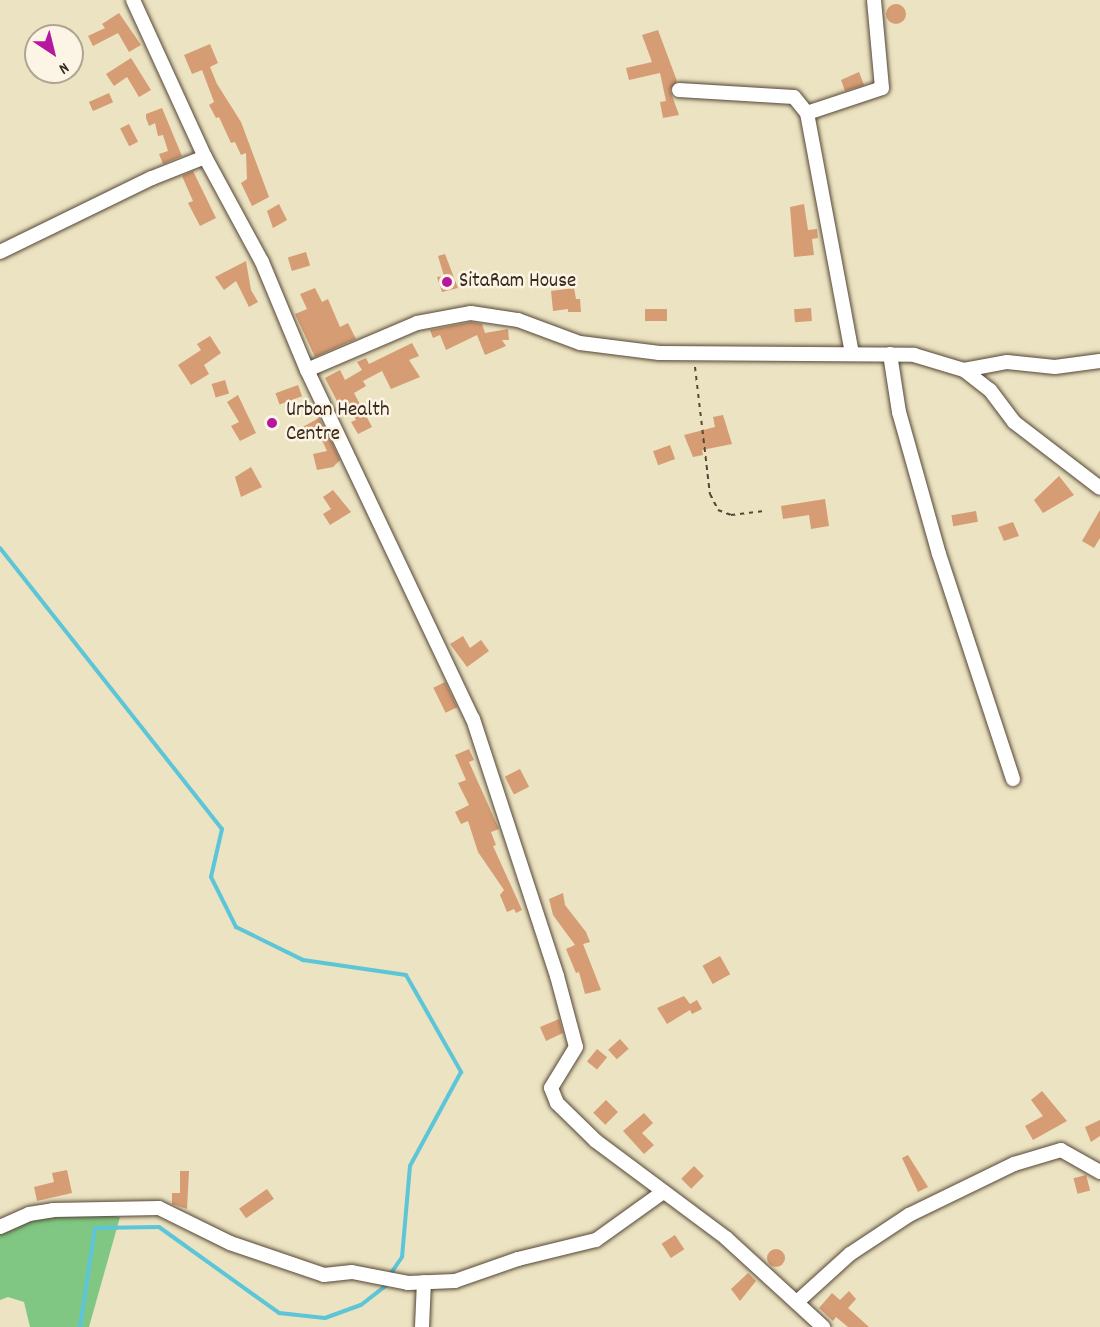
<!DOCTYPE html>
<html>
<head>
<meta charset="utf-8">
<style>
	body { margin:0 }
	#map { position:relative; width:1100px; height:1327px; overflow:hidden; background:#ebe3c1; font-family:Dekko,sans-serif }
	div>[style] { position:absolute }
	.green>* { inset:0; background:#80c783 }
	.stream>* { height:4px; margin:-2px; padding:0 2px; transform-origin:2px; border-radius:2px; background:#5cc5d8 }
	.building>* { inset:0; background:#d69c74; transform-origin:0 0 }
	.round { border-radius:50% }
	.path>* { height:2px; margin-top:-1px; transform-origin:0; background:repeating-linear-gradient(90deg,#554636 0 4.5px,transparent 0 9px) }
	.roads { filter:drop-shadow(0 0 2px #554636) drop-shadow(0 0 2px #554636) }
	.street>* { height:14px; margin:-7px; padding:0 7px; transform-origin:7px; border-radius:7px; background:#fff }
	.dots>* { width:16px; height:16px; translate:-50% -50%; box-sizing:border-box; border:3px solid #fcf5e5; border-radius:50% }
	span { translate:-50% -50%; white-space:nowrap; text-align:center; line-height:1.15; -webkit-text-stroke:5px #fcf5e5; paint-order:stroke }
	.poi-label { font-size:21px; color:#3b2a1e }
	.left { translate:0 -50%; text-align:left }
	.north { position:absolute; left:24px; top:24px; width:60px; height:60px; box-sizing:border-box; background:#fcf5e5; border:2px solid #afa495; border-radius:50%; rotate:145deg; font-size:16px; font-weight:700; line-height:24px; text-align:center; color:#3b2a1e }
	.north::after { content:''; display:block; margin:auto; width:21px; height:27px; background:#b5179e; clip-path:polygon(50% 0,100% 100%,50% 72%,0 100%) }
</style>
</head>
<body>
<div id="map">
	<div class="green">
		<i style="clip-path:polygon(83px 1209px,120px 1217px,89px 1327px,30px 1327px,24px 1302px,8px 1297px,0 1300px,0 1229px,30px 1218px)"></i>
	</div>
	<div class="stream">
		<i style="left:0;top:548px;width:358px;rotate:51.7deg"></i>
		<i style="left:222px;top:829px;width:49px;rotate:102.9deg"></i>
		<i style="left:211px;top:877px;width:56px;rotate:63.4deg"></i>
		<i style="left:236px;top:927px;width:75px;rotate:26.2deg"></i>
		<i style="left:303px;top:960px;width:104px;rotate:8.3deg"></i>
		<i style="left:406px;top:975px;width:112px;rotate:60.4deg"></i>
		<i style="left:461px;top:1072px;width:107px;rotate:118.5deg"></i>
		<i style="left:410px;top:1166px;width:91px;rotate:95deg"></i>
		<i style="left:402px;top:1257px;width:18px;rotate:124deg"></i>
		<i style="left:80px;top:1327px;width:100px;rotate:-81.4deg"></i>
		<i style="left:95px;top:1228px;width:64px;rotate:-0.9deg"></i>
		<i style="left:159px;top:1227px;width:148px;rotate:35.6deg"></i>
		<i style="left:279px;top:1313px;width:46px;rotate:6.2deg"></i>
		<i style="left:325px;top:1318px;width:38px;rotate:-20deg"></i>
		<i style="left:361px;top:1305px;width:34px;rotate:-38deg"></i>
	</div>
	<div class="building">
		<i class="round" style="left:886px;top:4px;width:20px;height:20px"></i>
		<i style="clip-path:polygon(119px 13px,141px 45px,129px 52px,118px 33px,93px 46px,88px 36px,105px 28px,102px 24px)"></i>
		<i style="clip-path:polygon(658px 30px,677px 81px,670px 90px,679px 115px,663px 118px,660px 102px,666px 101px,660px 73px,629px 80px,626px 68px,652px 62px,642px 35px)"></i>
		<i style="clip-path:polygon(210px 44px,218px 63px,210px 67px,217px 84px,241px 122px,269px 197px,252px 206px,241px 183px,247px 179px,246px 153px,241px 155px,235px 142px,231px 143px,219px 117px,216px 118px,209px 105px,214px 102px,202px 70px,192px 74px,184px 55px)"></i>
		<i style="clip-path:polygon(131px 58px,151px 90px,139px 97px,127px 77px,114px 86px,106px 74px)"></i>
		<i style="clip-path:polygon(859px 72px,864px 85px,845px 91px,841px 80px)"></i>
		<i style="left:109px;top:93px;width:10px;height:22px;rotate:66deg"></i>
		<i style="clip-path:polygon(162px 108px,182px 156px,163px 164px,159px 154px,168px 151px,163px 135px,158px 136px,155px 123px,149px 126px,146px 118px,146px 114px)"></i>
		<i style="left:129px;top:124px;width:20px;height:10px;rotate:63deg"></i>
		<i style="clip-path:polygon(193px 171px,216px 218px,200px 226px,188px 203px,193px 201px,182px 176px)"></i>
		<i style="clip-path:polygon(279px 204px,287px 220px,273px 228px,267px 211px)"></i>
		<i style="clip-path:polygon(804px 204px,808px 230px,817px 229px,818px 238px,812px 239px,814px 255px,794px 257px,790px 207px)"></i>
		<i style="left:306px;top:252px;width:14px;height:19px;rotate:73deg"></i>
		<i style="clip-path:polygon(445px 254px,458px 288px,442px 292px,437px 277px,444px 276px,438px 256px)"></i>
		<i style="clip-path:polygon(246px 261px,251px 290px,258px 302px,249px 307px,236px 281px,224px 290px,215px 277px)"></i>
		<i style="clip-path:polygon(315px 288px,322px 302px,328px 299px,340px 327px,348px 323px,356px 339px,315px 357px,295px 314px,307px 309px,300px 294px)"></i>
		<i style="clip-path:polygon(574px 288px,576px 299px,580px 299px,581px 312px,568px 312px,568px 309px,553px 311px,551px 291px)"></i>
		<i style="left:811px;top:308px;width:13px;height:17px;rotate:86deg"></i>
		<i style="left:645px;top:309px;width:22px;height:12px"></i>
		<i style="clip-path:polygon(471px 322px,482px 324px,485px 333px,508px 329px,509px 340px,502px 340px,506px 346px,485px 355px,477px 335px,446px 350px,440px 335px,433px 338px,430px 330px)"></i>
		<i style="clip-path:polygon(210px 336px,221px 353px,204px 365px,209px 374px,191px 385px,178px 365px,201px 350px,197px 344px)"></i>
		<i style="clip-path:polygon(412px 343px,419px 356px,409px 360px,420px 377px,391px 389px,382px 371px,363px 381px,366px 386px,354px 393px,372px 427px,358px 434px,351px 422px,356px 420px,345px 399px,338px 403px,325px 378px,340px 370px,345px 380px,362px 370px,357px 362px,366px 358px,369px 364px)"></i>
		<i style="left:225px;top:380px;width:14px;height:14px;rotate:73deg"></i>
		<i style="left:298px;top:385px;width:12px;height:24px;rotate:70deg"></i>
		<i style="clip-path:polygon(238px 395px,256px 433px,240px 441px,231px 426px,239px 422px,227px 402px)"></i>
		<i style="clip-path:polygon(723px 415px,732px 444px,702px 450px,703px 455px,693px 457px,684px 435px,715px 427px,713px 417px)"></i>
		<i style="left:319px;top:418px;width:10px;height:18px;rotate:61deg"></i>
		<i style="clip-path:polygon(326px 430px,340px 460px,333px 467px,317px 470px,313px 454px,327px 451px,319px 434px)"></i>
		<i style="left:670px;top:445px;width:15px;height:18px;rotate:70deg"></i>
		<i style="clip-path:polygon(251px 467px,262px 487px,241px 497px,235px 477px)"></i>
		<i style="clip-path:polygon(1059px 476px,1074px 495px,1043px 513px,1034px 500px)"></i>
		<i style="clip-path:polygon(333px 490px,351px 512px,330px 525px,323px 514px,331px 509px,323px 497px)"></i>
		<i style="clip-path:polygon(825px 499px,829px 526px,811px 529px,809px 515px,783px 519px,781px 506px)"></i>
		<i style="clip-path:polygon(1100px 510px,1100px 538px,1094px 548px,1082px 541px)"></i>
		<i style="left:976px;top:511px;width:11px;height:25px;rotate:80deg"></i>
		<i style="clip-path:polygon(1013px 522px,1019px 536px,1004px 541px,998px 527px)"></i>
		<i style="clip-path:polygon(463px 636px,470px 648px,481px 640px,489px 651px,467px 667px,450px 644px)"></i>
		<i style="left:445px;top:682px;width:28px;height:13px;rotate:64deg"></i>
		<i style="clip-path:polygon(469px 749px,474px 760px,469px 762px,499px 829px,491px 832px,496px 845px,493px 846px,522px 910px,516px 913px,514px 909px,507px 912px,500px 895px,504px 890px,478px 852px,468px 821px,461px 824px,455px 812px,469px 805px,458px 783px,466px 780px,455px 755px)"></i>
		<i style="left:520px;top:769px;width:20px;height:17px;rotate:63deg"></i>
		<i style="clip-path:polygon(563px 893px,565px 905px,586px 932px,590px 942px,583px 944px,601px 990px,585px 994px,579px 972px,576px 973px,566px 949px,575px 945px,553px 915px,549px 899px)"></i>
		<i style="left:720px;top:956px;width:21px;height:20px;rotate:61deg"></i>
		<i style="clip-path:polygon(684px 996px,690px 1004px,697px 1000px,702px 1009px,692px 1014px,690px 1010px,667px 1024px,657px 1008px)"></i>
		<i style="clip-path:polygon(559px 1019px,563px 1033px,546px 1041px,540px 1027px)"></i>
		<i style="left:620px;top:1039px;width:13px;height:16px;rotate:48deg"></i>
		<i style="left:597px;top:1049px;width:13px;height:16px;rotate:39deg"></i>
		<i style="clip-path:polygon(1042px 1091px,1067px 1121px,1033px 1140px,1025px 1126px,1043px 1116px,1031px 1100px)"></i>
		<i style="left:606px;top:1100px;width:17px;height:18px;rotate:45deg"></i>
		<i style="clip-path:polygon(644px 1113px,653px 1123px,642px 1133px,654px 1145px,644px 1154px,623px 1131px)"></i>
		<i style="clip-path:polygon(1100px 1120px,1100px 1136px,1091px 1142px,1085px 1127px)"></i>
		<i style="clip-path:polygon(908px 1155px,928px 1187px,918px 1192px,902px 1158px)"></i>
		<i style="left:694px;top:1166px;width:14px;height:18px;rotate:45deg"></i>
		<i style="clip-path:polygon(67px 1170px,72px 1193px,37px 1201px,34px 1187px,54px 1182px,52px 1173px)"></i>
		<i style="clip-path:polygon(180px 1171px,189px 1171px,187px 1209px,172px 1204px,172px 1193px,180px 1193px)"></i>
		<i style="left:1086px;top:1175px;width:16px;height:13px;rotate:75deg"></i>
		<i style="left:267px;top:1189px;width:12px;height:34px;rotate:55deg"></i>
		<i style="left:675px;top:1235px;width:17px;height:16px;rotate:57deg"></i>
		<i class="round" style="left:767px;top:1249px;width:18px;height:18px"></i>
		<i style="clip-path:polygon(748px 1273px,756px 1281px,740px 1301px,731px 1289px)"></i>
		<i style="clip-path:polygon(849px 1291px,856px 1299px,848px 1308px,869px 1327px,848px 1327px,836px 1317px,833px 1321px,819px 1308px,832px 1293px,840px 1300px)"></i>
	</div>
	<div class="path">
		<i style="left:695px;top:367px;width:128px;rotate:83.3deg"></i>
		<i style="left:710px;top:494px;width:18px;rotate:63deg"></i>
		<i style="left:718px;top:510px;width:14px;rotate:21deg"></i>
		<i style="left:731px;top:515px;width:35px;rotate:-7deg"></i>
	</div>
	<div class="roads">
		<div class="street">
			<i style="left:133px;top:0;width:173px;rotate:65.4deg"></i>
			<i style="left:205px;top:157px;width:119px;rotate:61.5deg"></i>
			<i style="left:262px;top:262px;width:117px;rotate:67.4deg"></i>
			<i style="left:307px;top:370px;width:386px;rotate:64.6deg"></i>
			<i style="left:473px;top:719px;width:270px;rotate:71.9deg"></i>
			<i style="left:557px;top:976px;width:73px;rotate:75deg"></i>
			<i style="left:576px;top:1047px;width:48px;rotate:121.4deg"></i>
			<i style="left:551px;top:1088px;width:16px;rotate:68deg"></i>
			<i style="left:557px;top:1103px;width:54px;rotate:44.3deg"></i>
			<i style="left:596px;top:1141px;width:162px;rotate:36.7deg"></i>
			<i style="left:726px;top:1238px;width:132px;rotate:42.5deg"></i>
			<i style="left:679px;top:90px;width:115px;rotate:3.5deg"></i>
			<i style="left:794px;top:97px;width:21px;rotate:51deg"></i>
			<i style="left:807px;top:113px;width:79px;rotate:-18.4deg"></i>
			<i style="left:882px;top:88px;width:88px;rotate:-95.2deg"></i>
			<i style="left:807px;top:113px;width:245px;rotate:79.4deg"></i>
			<i style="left:0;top:252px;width:169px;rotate:-26deg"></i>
			<i style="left:152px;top:178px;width:57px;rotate:-21.6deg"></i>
			<i style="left:890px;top:354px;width:59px;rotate:81.2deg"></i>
			<i style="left:899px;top:412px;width:148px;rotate:74.3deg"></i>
			<i style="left:939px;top:554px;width:237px;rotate:71.8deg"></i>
			<i style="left:307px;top:370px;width:120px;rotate:-23.1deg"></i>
			<i style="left:417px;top:323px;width:55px;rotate:-10.5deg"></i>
			<i style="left:471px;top:313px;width:48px;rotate:8.5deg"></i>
			<i style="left:518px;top:320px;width:66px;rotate:20.4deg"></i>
			<i style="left:580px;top:343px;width:80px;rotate:7.2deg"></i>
			<i style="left:659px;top:353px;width:255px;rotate:0.4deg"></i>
			<i style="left:914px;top:355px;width:52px;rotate:16.7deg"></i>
			<i style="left:964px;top:370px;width:44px;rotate:-10.5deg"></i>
			<i style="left:1007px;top:362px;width:48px;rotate:5.9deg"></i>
			<i style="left:1055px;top:367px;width:45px;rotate:-7.6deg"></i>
			<i style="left:964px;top:370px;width:33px;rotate:38deg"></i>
			<i style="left:990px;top:390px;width:40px;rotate:53deg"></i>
			<i style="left:1014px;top:422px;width:108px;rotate:37.5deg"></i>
			<i style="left:0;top:1227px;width:32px;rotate:-24deg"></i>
			<i style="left:29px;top:1214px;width:24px;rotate:-9deg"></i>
			<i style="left:53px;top:1210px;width:106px;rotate:-1.1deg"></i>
			<i style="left:159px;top:1208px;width:79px;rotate:26.2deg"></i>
			<i style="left:230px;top:1243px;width:99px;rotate:18.8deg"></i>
			<i style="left:324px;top:1275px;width:28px;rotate:-6deg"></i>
			<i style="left:352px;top:1272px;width:57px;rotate:11.1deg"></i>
			<i style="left:408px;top:1283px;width:47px;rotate:-2.4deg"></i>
			<i style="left:455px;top:1281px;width:67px;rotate:-19.2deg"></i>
			<i style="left:518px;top:1259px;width:80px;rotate:-13.7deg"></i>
			<i style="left:596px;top:1240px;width:82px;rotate:-35.6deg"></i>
			<i style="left:797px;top:1302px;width:72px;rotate:-42.2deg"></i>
			<i style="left:850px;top:1254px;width:71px;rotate:-33.5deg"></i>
			<i style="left:909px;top:1215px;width:117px;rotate:-25.9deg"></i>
			<i style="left:1014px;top:1164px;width:49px;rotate:-16.6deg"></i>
			<i style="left:1061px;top:1150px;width:45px;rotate:29.4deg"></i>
			<i style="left:422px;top:1327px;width:45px;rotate:-87.5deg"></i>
		</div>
	</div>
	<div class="dots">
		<i style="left:447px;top:282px;background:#b5179e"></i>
		<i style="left:272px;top:423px;background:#b5179e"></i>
	</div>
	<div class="poi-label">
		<span class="left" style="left:459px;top:282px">SitaRam House</span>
		<span class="left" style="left:286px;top:423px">Urban Health<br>Centre</span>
	</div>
	<div class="north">N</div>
</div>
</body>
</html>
